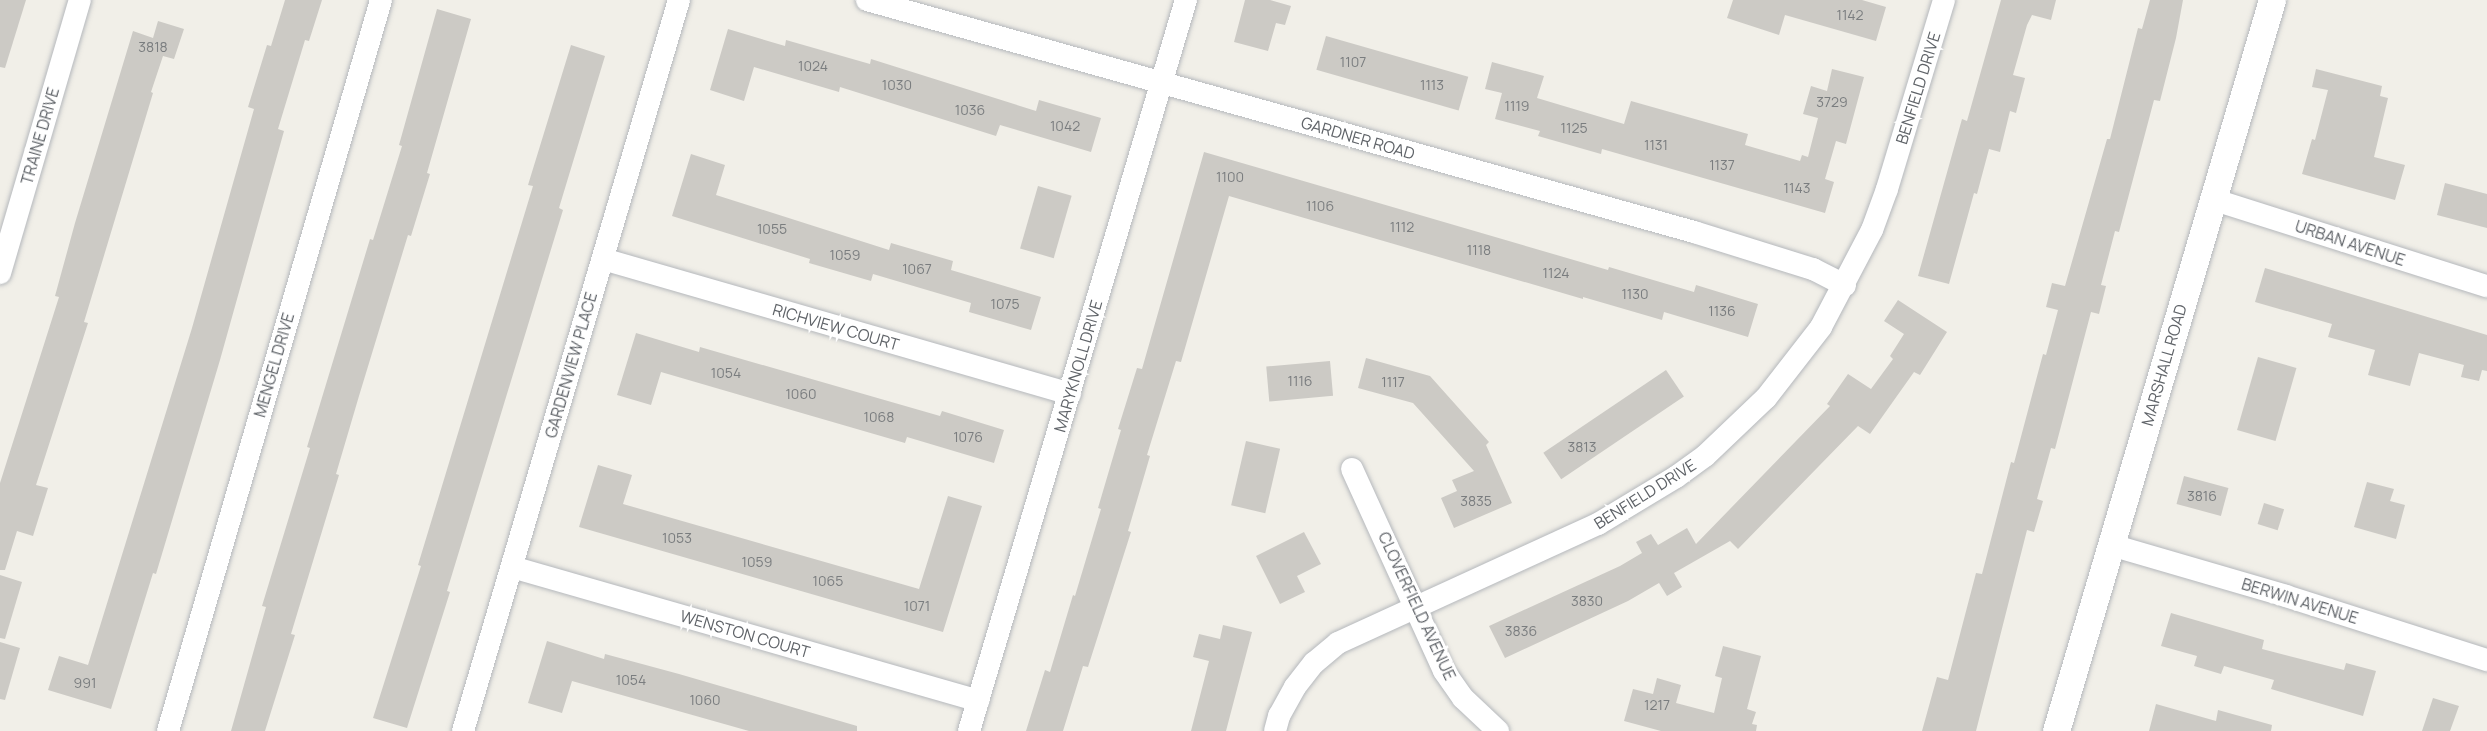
<!DOCTYPE html>
<html>
<head>
<meta charset="utf-8">
<style>
	body { margin:0 }
	#map { position:relative; width:2487px; height:731px; overflow:hidden; background:#f1efe8; font-family:Manrope,sans-serif }
	div>[style] { position:absolute }
	.building>* { inset:0; background:#cccac5; transform-origin:0 0 }
	.roads { filter:drop-shadow(0 0 2px #b5b8bc) drop-shadow(0 0 2px #b5b8bc) }
	.minor>* { height:22px; margin:-11px; padding:0 11px; transform-origin:11px; border-radius:11px; background:#fff }
	.tertiary>* { height:27px; margin:-13.5px; padding:0 13.5px; transform-origin:13.5px; border-radius:13.5px; background:#fff }
	span { translate:-50% -50%; white-space:nowrap; text-align:center; line-height:1.15; -webkit-text-stroke:6px #fff; paint-order:stroke }
	.number-label { font-size:14px; color:#7a7d7f }
	.number-label span { -webkit-text-stroke-width:0 }
	.street-label { font-size:16px; color:#5f6368 }
</style>
</head>
<body>
<div id="map">
	<div class="building">
		<i style="clip-path:polygon(0 0,26px 0,5px 68px,0 67px)"></i>
		<i style="clip-path:polygon(285px 0,322px 0,309px 41px,305px 40px,278px 129px,284px 131px,220px 360px,156px 574px,153px 573px,111px 709px,48px 690px,59px 656px,88px 665px,192px 328px,254px 109px,248px 107px,267px 45px,271px 46px)"></i>
		<i style="clip-path:polygon(1245px 0,1270px 0,1291px 6px,1285px 25px,1276px 23px,1268px 51px,1234px 42px)"></i>
		<i style="clip-path:polygon(1733px 0,1862px 0,1886px 7px,1876px 41px,1785px 15px,1779px 35px,1727px 18px)"></i>
		<i style="clip-path:polygon(2001px 0,2056px 0,2051px 20px,2032px 15px,2027px 25px,2013px 75px,2025px 78px,2016px 113px,2010px 111px,2000px 152px,1989px 149px,1977px 194px,1974px 193px,1949px 284px,1918px 276px,1962px 119px,1967px 121px)"></i>
		<i style="clip-path:polygon(2150px 0,2183px 0,2176px 38px,2160px 101px,2154px 100px,2119px 232px,2115px 231px,2101px 285px,2106px 286px,2099px 314px,2091px 312px,2055px 449px,2051px 448px,2037px 499px,2043px 501px,2034px 532px,2027px 530px,1976px 731px,1922px 731px,1937px 677px,1948px 680px,1976px 573px,1982px 574px,2011px 462px,2014px 463px,2043px 354px,2046px 355px,2058px 310px,2046px 307px,2052px 283px,2065px 286px,2107px 139px,2110px 139px,2138px 28px,2142px 29px)"></i>
		<i style="clip-path:polygon(437px 9px,471px 19px,427px 173px,430px 174px,411px 236px,408px 235px,359px 396px,336px 474px,339px 475px,291px 634px,295px 635px,265px 731px,231px 731px,266px 607px,262px 606px,310px 448px,307px 447px,370px 239px,373px 240px,402px 146px,399px 145px)"></i>
		<i style="clip-path:polygon(158px 21px,184px 29px,174px 59px,163px 56px,151px 92px,153px 93px,84px 322px,88px 323px,36px 485px,48px 488px,33px 536px,17px 531px,5px 570px,0 570px,0 483px,59px 297px,55px 296px,75px 223px,133px 31px,153px 38px)"></i>
		<i style="clip-path:polygon(728px 29px,785px 46px,786px 40px,870px 64px,871px 59px,1036px 111px,1039px 100px,1101px 118px,1091px 152px,1000px 125px,996px 136px,840px 87px,839px 92px,754px 67px,744px 101px,710px 90px)"></i>
		<i style="left:1326px;top:36px;width:148px;height:35px;rotate:16deg"></i>
		<i style="clip-path:polygon(571px 45px,605px 56px,559px 208px,563px 210px,447px 591px,450px 592px,407px 728px,373px 718px,421px 566px,418px 565px,533px 186px,528px 185px)"></i>
		<i style="clip-path:polygon(1492px 62px,1544px 76px,1537px 98px,1624px 124px,1631px 101px,1748px 134px,1745px 145px,1800px 161px,1802px 155px,1808px 157px,1818px 118px,1803px 114px,1811px 86px,1827px 91px,1832px 69px,1864px 77px,1846px 144px,1836px 141px,1825px 179px,1834px 182px,1825px 213px,1602px 149px,1601px 154px,1538px 136px,1540px 131px,1495px 119px,1502px 93px,1485px 89px)"></i>
		<i style="clip-path:polygon(2316px 69px,2382px 86px,2380px 96px,2388px 98px,2374px 157px,2405px 165px,2395px 200px,2302px 174px,2312px 139px,2315px 140px,2328px 90px,2312px 87px)"></i>
		<i style="clip-path:polygon(1204px 152px,1608px 270px,1609px 267px,1694px 292px,1696px 285px,1758px 304px,1748px 337px,1664px 312px,1662px 320px,1583px 297px,1583px 299px,1229px 196px,1181px 362px,1176px 361px,1147px 455px,1150px 456px,1128px 531px,1131px 532px,1088px 667px,1083px 666px,1063px 731px,1026px 731px,1045px 670px,1050px 672px,1073px 595px,1075px 596px,1101px 509px,1098px 508px,1121px 430px,1118px 429px,1137px 368px,1142px 369px)"></i>
		<i style="clip-path:polygon(691px 154px,725px 165px,716px 195px,889px 250px,891px 243px,953px 261px,951px 270px,1041px 297px,1031px 330px,969px 312px,971px 303px,873px 274px,871px 281px,809px 263px,810px 259px,672px 216px)"></i>
		<i style="clip-path:polygon(2445px 183px,2487px 194px,2487px 228px,2437px 215px)"></i>
		<i style="left:1038px;top:186px;width:35px;height:65px;rotate:16deg"></i>
		<i style="clip-path:polygon(2265px 268px,2487px 335px,2487px 371px,2482px 370px,2479px 381px,2461px 377px,2464px 365px,2419px 353px,2410px 386px,2368px 375px,2375px 350px,2328px 337px,2332px 324px,2255px 302px)"></i>
		<i style="clip-path:polygon(1898px 300px,1947px 332px,1920px 375px,1914px 372px,1870px 434px,1858px 426px,1738px 549px,1730px 541px,1674px 573px,1682px 587px,1667px 596px,1659px 583px,1628px 601px,1505px 658px,1489px 626px,1620px 566px,1642px 553px,1636px 542px,1651px 534px,1658px 545px,1687px 528px,1696px 544px,1830px 406px,1827px 404px,1848px 374px,1871px 389px,1893px 359px,1890px 356px,1904px 334px,1884px 321px)"></i>
		<i style="clip-path:polygon(636px 333px,699px 352px,700px 347px,940px 416px,942px 411px,1004px 430px,994px 463px,907px 437px,905px 443px,661px 372px,651px 405px,617px 395px)"></i>
		<i style="left:2258px;top:357px;width:40px;height:76px;rotate:16deg"></i>
		<i style="clip-path:polygon(1366px 358px,1430px 376px,1489px 442px,1486px 445px,1512px 503px,1454px 528px,1441px 498px,1457px 491px,1452px 480px,1474px 471px,1413px 403px,1358px 388px)"></i>
		<i style="left:1330px;top:361px;width:35px;height:64px;rotate:85deg"></i>
		<i style="left:1666px;top:370px;width:32px;height:148px;rotate:56deg"></i>
		<i style="left:1246px;top:441px;width:35px;height:66px;rotate:13deg"></i>
		<i style="clip-path:polygon(598px 465px,632px 475px,623px 504px,919px 589px,948px 496px,982px 506px,943px 632px,579px 527px)"></i>
		<i style="left:2184px;top:476px;width:46px;height:29px;rotate:15deg"></i>
		<i style="clip-path:polygon(2367px 482px,2394px 489px,2390px 501px,2405px 505px,2396px 539px,2354px 527px)"></i>
		<i style="left:2264px;top:503px;width:21px;height:22px;rotate:17deg"></i>
		<i style="clip-path:polygon(1304px 532px,1321px 564px,1297px 576px,1305px 592px,1280px 604px,1256px 556px)"></i>
		<i style="clip-path:polygon(0 575px,22px 582px,5px 639px,0 638px)"></i>
		<i style="clip-path:polygon(2171px 613px,2264px 640px,2262px 649px,2344px 670px,2346px 663px,2376px 671px,2363px 716px,2271px 689px,2274px 680px,2224px 666px,2221px 674px,2194px 666px,2197px 656px,2161px 646px)"></i>
		<i style="clip-path:polygon(1223px 625px,1252px 632px,1226px 731px,1191px 731px,1209px 661px,1193px 657px,1199px 634px,1220px 639px)"></i>
		<i style="clip-path:polygon(547px 641px,604px 659px,605px 654px,679px 674px,857px 726px,857px 731px,749px 731px,572px 681px,562px 713px,528px 703px)"></i>
		<i style="clip-path:polygon(0 642px,20px 648px,5px 700px,0 699px)"></i>
		<i style="clip-path:polygon(1723px 646px,1761px 656px,1747px 709px,1756px 712px,1752px 724px,1757px 725px,1756px 731px,1661px 731px,1624px 721px,1633px 689px,1653px 694px,1657px 678px,1681px 685px,1676px 703px,1714px 713px,1722px 678px,1715px 676px)"></i>
		<i style="clip-path:polygon(2433px 698px,2459px 706px,2450px 731px,2422px 731px)"></i>
		<i style="clip-path:polygon(2156px 704px,2216px 721px,2218px 710px,2272px 725px,2271px 731px,2149px 731px)"></i>
	</div>
	<div class="roads">
		<div class="minor">
			<i style="left:867px;top:0;width:859px;rotate:15.67deg"></i>
			<i style="left:1694px;top:232px;width:125px;rotate:17.3deg"></i>
			<i style="left:1813px;top:269px;width:36px;rotate:27deg"></i>
			<i style="left:2212px;top:199px;width:288px;rotate:17.6deg"></i>
			<i style="left:603px;top:259px;width:486px;rotate:16.1deg"></i>
			<i style="left:0;top:273px;width:284px;rotate:-73.7deg"></i>
			<i style="left:1352px;top:469px;width:222px;rotate:65.5deg"></i>
			<i style="left:1444px;top:671px;width:33px;rotate:55deg"></i>
			<i style="left:1463px;top:698px;width:48px;rotate:43.3deg"></i>
			<i style="left:2111px;top:545px;width:182px;rotate:16.2deg"></i>
			<i style="left:2286px;top:596px;width:211px;rotate:17.7deg"></i>
			<i style="left:512px;top:567px;width:485px;rotate:16deg"></i>
			<i style="left:168px;top:731px;width:761px;rotate:-73.75deg"></i>
			<i style="left:463px;top:731px;width:762px;rotate:-73.54deg"></i>
			<i style="left:969px;top:731px;width:763px;rotate:-73.47deg"></i>
			<i style="left:1275px;top:731px;width:16px;rotate:-75deg"></i>
			<i style="left:1279px;top:716px;width:33px;rotate:-61deg"></i>
			<i style="left:1295px;top:687px;width:31px;rotate:-52deg"></i>
			<i style="left:1314px;top:663px;width:31px;rotate:-40deg"></i>
			<i style="left:1338px;top:643px;width:286px;rotate:-24.6deg"></i>
			<i style="left:1598px;top:524px;width:91px;rotate:-31.1deg"></i>
			<i style="left:1676px;top:477px;width:36px;rotate:-36deg"></i>
			<i style="left:1705px;top:456px;width:84px;rotate:-43.6deg"></i>
			<i style="left:1766px;top:398px;width:90px;rotate:-52.2deg"></i>
			<i style="left:1821px;top:327px;width:110px;rotate:-62.3deg"></i>
			<i style="left:1872px;top:230px;width:44px;rotate:-69.9deg"></i>
			<i style="left:1887px;top:189px;width:197px;rotate:-73.2deg"></i>
		</div>
		<div class="tertiary">
			<i style="left:2056px;top:731px;width:762px;rotate:-73.54deg"></i>
		</div>
	</div>
	<div class="number-label">
		<span style="left:1850px;top:15px">1142</span>
		<span style="left:153px;top:47px">3818</span>
		<span style="left:1353px;top:62px">1107</span>
		<span style="left:813px;top:66px">1024</span>
		<span style="left:897px;top:85px">1030</span>
		<span style="left:1432px;top:85px">1113</span>
		<span style="left:1832px;top:102px">3729</span>
		<span style="left:1517px;top:106px">1119</span>
		<span style="left:970px;top:110px">1036</span>
		<span style="left:1065px;top:126px">1042</span>
		<span style="left:1574px;top:128px">1125</span>
		<span style="left:1656px;top:145px">1131</span>
		<span style="left:1722px;top:165px">1137</span>
		<span style="left:1230px;top:177px">1100</span>
		<span style="left:1797px;top:188px">1143</span>
		<span style="left:1320px;top:206px">1106</span>
		<span style="left:1402px;top:227px">1112</span>
		<span style="left:772px;top:229px">1055</span>
		<span style="left:1479px;top:250px">1118</span>
		<span style="left:845px;top:255px">1059</span>
		<span style="left:917px;top:269px">1067</span>
		<span style="left:1556px;top:273px">1124</span>
		<span style="left:1635px;top:294px">1130</span>
		<span style="left:1005px;top:304px">1075</span>
		<span style="left:1722px;top:311px">1136</span>
		<span style="left:726px;top:373px">1054</span>
		<span style="left:1300px;top:381px">1116</span>
		<span style="left:1393px;top:382px">1117</span>
		<span style="left:801px;top:394px">1060</span>
		<span style="left:879px;top:417px">1068</span>
		<span style="left:968px;top:437px">1076</span>
		<span style="left:1582px;top:447px">3813</span>
		<span style="left:2202px;top:496px">3816</span>
		<span style="left:1476px;top:501px">3835</span>
		<span style="left:677px;top:538px">1053</span>
		<span style="left:757px;top:562px">1059</span>
		<span style="left:828px;top:581px">1065</span>
		<span style="left:1587px;top:601px">3830</span>
		<span style="left:917px;top:606px">1071</span>
		<span style="left:1521px;top:631px">3836</span>
		<span style="left:631px;top:680px">1054</span>
		<span style="left:85px;top:683px">991</span>
		<span style="left:705px;top:700px">1060</span>
		<span style="left:1657px;top:705px">1217</span>
	</div>
	<div class="street-label">
		<span style="left:1918px;top:88px;rotate:-73deg">BENFIELD DRIVE</span>
		<span style="left:40px;top:136px;rotate:-74deg">TRAINE DRIVE</span>
		<span style="left:1358px;top:138px;rotate:16deg">GARDNER ROAD</span>
		<span style="left:2350px;top:243px;rotate:18deg">URBAN AVENUE</span>
		<span style="left:836px;top:327px;rotate:16deg">RICHVIEW COURT</span>
		<span style="left:274px;top:365px;rotate:-74deg">MENGEL DRIVE</span>
		<span style="left:571px;top:365px;rotate:-74deg">GARDENVIEW PLACE</span>
		<span style="left:2164px;top:365px;rotate:-74deg">MARSHALL ROAD</span>
		<span style="left:1078px;top:366px;rotate:-74deg">MARYKNOLL DRIVE</span>
		<span style="left:1645px;top:494px;rotate:-32deg">BENFIELD DRIVE</span>
		<span style="left:2300px;top:601px;rotate:17deg">BERWIN AVENUE</span>
		<span style="left:1417px;top:606px;rotate:65deg">CLOVERFIELD AVENUE</span>
		<span style="left:745px;top:634px;rotate:16deg">WENSTON COURT</span>
	</div>
</div>
</body>
</html>
